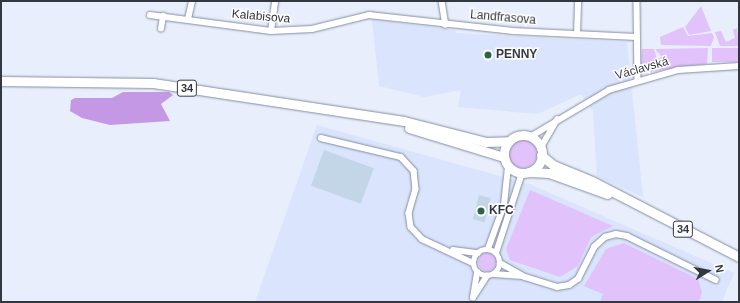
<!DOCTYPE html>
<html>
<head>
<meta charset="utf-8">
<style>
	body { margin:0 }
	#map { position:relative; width:740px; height:303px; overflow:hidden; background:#e8eefc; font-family:Arial,sans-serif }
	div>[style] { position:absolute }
	.built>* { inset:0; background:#dae4fc }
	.green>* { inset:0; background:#e2c2fb; transform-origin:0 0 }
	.round { border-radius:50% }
	.forest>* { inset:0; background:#c498e4 }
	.building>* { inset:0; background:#c2d6e8; transform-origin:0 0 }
	.roads { filter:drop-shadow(0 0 1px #848da2) drop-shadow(0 0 1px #848da2) }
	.minor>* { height:5.5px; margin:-2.75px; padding:0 2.75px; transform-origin:2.75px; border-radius:2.75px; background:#fff }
	.minor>.ring { margin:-2.75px; padding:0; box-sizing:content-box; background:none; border:5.5px solid #fff; border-radius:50% }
	.primary>* { height:9px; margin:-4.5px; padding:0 4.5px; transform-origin:4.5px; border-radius:4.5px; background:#fff }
	.primary>.ring { margin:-4.5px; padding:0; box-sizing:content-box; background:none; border:9px solid #fff; border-radius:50% }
	.dots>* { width:11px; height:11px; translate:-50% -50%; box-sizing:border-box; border:2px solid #fff; border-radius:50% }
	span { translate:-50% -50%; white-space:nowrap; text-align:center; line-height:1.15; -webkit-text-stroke:3px #fff; paint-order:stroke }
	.shield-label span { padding:1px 3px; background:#fff; border:1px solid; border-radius:3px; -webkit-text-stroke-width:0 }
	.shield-label { font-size:11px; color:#333740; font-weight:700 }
	.street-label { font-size:12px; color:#333740 }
	.poi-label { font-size:12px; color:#333740; font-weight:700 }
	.left { translate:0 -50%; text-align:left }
	.frame { position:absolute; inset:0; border:2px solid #333740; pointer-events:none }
	.north { position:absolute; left:688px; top:251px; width:40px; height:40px; -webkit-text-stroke:3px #fff; paint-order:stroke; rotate:79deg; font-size:11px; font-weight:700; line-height:16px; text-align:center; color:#333740 }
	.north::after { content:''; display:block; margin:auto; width:14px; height:18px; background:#333740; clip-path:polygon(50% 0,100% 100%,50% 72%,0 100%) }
</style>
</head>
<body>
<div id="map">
	<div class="built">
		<i style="clip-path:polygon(372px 19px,455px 30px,456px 33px,627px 42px,643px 197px,597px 177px,593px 111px,581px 94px,538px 114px,458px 107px,461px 90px,424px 97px,379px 86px)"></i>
		<i style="clip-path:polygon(317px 125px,532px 185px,734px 273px,722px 302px,255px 302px)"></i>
	</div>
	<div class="green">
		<i style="clip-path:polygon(701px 6px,711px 31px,689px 35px,685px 27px)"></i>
		<i style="clip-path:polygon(683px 27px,688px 36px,712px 33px,714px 37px,711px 46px,661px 45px,660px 37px)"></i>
		<i style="clip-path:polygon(737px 28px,739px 46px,720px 46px,715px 32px,721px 31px,726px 42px,735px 38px,733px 30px)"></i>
		<i style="clip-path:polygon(708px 48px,707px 64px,649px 72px,641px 64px,642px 49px,654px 49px,657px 59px,662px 57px,655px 49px)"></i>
		<i style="left:739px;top:48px;width:14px;height:27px;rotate:90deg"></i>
		<i class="round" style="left:509px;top:140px;width:28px;height:28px"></i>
		<i style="clip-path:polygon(530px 190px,613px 226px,591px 237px,578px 266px,560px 277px,510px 260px,506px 249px)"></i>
		<i style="clip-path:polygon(624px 243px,698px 279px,702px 292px,699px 302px,600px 302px,603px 294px,584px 286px,606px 249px)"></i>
		<i class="round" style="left:478px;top:253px;width:18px;height:18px"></i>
	</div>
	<div class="forest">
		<i style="clip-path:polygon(123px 92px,169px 92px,173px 95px,161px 104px,170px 121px,110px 125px,82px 118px,70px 111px,71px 100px,75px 98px,112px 98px)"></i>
	</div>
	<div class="building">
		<i style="left:324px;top:150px;width:53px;height:38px;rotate:20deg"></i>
		<i style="left:479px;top:195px;width:12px;height:25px;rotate:14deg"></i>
	</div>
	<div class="roads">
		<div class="minor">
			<i style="left:442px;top:1px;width:24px;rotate:81deg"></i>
			<i style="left:637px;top:1px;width:80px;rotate:89.3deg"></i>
			<i style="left:150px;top:15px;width:122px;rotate:7.5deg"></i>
			<i style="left:271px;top:31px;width:41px;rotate:-2.8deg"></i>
			<i style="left:312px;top:29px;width:59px;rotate:-13.8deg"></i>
			<i style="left:369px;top:15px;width:145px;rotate:6.3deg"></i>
			<i style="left:513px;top:31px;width:123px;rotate:2.8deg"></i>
			<i style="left:188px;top:19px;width:18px;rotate:-77deg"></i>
			<i style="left:161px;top:29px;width:13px;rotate:-81deg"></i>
			<i style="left:271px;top:31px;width:30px;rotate:-82deg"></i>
			<i style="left:577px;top:34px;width:33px;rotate:-88deg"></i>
			<i style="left:530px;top:137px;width:92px;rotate:-30.7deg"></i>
			<i style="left:609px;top:90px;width:72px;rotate:-16.2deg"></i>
			<i style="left:678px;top:70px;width:61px;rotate:-3.8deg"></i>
			<i style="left:321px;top:138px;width:82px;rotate:13.4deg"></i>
			<i style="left:401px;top:157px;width:19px;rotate:47deg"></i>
			<i style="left:414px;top:171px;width:18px;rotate:84deg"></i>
			<i style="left:416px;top:189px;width:25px;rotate:106deg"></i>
			<i style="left:409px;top:213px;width:14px;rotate:82deg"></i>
			<i style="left:411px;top:227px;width:16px;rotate:47deg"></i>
			<i style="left:422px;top:239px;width:56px;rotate:25.2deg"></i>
			<i style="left:540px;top:149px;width:34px;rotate:-60deg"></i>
			<i style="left:488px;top:249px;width:47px;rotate:-70deg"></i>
			<i style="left:504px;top:205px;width:39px;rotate:-84deg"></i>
			<i class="ring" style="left:474px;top:250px;width:20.5px;height:20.5px"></i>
			<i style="left:453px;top:250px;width:25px;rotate:7deg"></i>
			<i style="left:496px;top:253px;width:84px;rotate:-72deg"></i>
			<i style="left:500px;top:263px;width:29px;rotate:29deg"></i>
			<i style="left:525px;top:277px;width:34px;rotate:17deg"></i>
			<i style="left:557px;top:287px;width:12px;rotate:-9deg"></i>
			<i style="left:569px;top:285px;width:11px;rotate:-34deg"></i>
			<i style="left:578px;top:279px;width:36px;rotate:-63deg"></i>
			<i style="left:594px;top:247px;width:15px;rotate:-42deg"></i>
			<i style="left:605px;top:237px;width:11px;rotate:-15deg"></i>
			<i style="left:616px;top:234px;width:11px;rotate:10deg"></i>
			<i style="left:627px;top:236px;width:99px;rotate:26.3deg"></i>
			<i style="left:494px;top:274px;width:28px;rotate:4deg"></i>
			<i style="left:474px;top:296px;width:24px;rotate:-57deg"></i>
			<i style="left:473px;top:298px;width:26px;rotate:-81deg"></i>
		</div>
		<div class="primary">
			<i style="left:1px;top:81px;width:152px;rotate:0.8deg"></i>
			<i style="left:153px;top:83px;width:254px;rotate:8.6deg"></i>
			<i style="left:404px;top:121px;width:85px;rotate:14.4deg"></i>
			<i style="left:486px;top:142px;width:23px;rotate:-2deg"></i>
			<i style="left:409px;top:128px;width:99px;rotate:17deg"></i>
			<i class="ring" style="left:504px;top:135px;width:29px;height:29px"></i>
			<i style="left:541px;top:155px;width:16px;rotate:40deg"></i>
			<i style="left:553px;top:165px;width:42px;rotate:22.3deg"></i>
			<i style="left:592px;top:181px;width:165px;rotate:27.3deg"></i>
			<i style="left:529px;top:172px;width:20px;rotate:3deg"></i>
			<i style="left:549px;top:173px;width:62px;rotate:19.9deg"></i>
		</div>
	</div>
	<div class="dots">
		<i style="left:488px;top:55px;background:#2d6247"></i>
		<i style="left:481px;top:211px;background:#2d6247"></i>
	</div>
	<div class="shield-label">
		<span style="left:187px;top:88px">34</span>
		<span style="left:683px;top:229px">34</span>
	</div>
	<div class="street-label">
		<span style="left:261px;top:17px;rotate:5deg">Kalabisova</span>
		<span style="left:503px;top:18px;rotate:5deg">Landfrasova</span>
		<span style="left:642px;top:69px;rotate:-16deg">Václavská</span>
	</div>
	<div class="poi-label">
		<span class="left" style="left:496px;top:55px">PENNY</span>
		<span class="left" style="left:489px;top:211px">KFC</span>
	</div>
	<div class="frame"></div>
	<div class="north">N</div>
</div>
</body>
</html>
